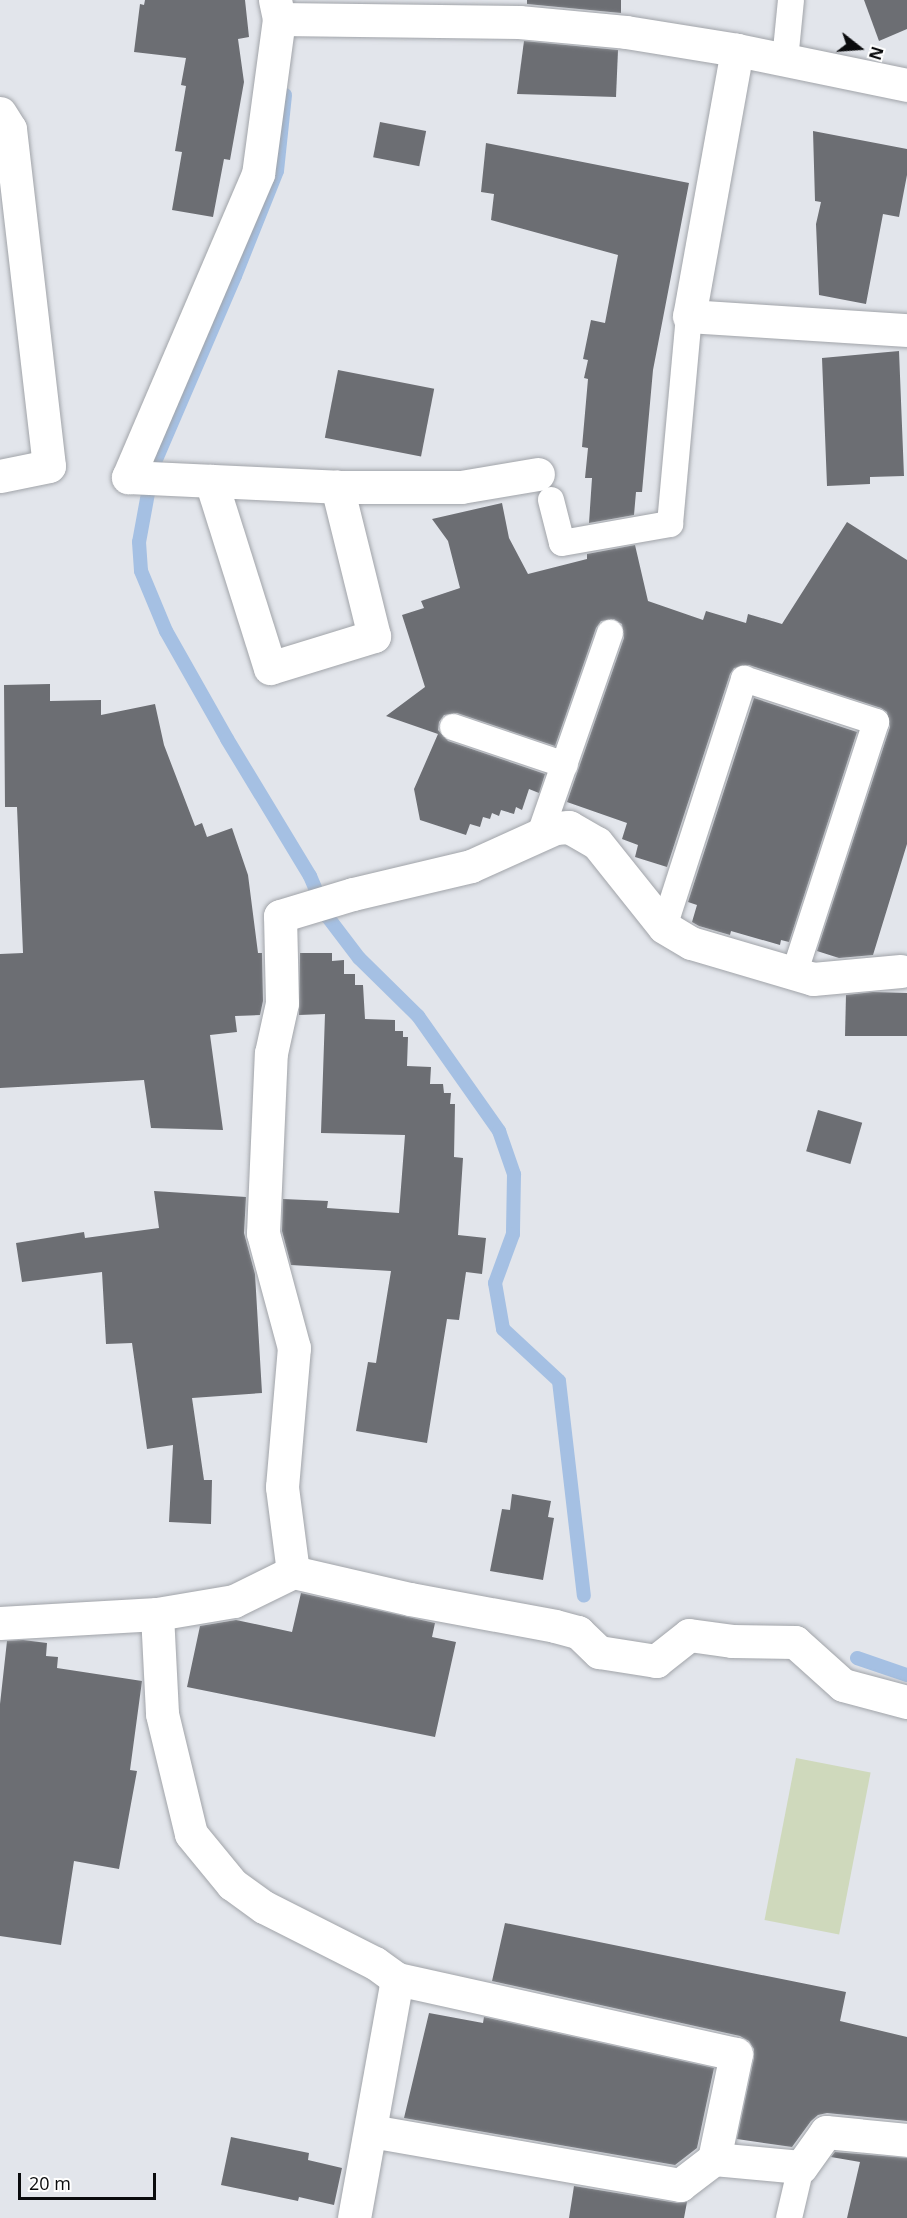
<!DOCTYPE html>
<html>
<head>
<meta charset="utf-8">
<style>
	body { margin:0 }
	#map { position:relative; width:907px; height:2218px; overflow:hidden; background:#e2e5eb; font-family:"Open Sans",sans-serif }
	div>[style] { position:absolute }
	.green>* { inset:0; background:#cfd9bc; transform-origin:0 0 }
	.stream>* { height:14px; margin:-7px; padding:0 7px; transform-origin:7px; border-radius:7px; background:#a5c0e3 }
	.building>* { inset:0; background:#6c6e73; transform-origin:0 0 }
	.roads { filter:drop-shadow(0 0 2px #a1a4a9) drop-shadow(0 0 2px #a1a4a9) }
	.service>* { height:26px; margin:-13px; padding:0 13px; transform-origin:13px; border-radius:13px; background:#fff }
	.minor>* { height:33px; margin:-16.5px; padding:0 16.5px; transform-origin:16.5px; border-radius:16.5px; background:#fff }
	span { translate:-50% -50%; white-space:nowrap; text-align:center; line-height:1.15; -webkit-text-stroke:5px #fff; paint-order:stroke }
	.north { position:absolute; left:829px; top:18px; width:60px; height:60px; -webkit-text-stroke:4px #fff; paint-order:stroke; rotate:107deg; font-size:16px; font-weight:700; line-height:24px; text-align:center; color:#0a0b0d }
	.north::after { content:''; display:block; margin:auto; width:21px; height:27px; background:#0a0b0d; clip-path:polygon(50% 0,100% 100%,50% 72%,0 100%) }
	.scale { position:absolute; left:18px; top:2173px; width:138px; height:27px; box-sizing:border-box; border:3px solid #0a0b0d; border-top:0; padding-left:8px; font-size:18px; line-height:21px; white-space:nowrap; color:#0a0b0d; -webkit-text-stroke:4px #fff; paint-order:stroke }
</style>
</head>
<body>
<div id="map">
	<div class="green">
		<i style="left:796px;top:1758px;width:76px;height:165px;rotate:11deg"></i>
	</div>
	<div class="stream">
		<i style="left:285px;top:95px;width:76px;rotate:96deg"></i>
		<i style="left:277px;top:171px;width:113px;rotate:111.8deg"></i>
		<i style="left:235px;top:276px;width:207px;rotate:113.3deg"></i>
		<i style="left:153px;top:466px;width:77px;rotate:100.4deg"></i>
		<i style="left:139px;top:542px;width:29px;rotate:86deg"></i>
		<i style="left:141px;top:571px;width:65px;rotate:67.4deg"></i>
		<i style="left:166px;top:631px;width:124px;rotate:60.5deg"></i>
		<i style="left:227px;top:739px;width:160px;rotate:58.8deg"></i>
		<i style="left:310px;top:876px;width:43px;rotate:67deg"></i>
		<i style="left:327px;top:916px;width:53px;rotate:52.7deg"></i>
		<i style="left:359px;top:958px;width:83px;rotate:44.5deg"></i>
		<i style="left:418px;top:1016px;width:141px;rotate:54.8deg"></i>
		<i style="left:499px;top:1131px;width:46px;rotate:70.8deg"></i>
		<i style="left:514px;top:1174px;width:60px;rotate:91deg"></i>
		<i style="left:513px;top:1234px;width:52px;rotate:110.2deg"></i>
		<i style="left:495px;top:1283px;width:47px;rotate:80.1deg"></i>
		<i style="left:503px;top:1329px;width:76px;rotate:42.9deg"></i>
		<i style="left:559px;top:1381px;width:216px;rotate:83.4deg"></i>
		<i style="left:857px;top:1658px;width:53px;rotate:18.8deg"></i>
	</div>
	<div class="building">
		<i style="clip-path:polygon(145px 0,245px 0,249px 37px,238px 39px,244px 82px,230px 160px,224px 159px,213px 217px,172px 210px,182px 152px,175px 151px,186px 86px,181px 85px,186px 58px,134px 52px,140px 4px,144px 5px)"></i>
		<i style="clip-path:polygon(527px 0,621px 0,621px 13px,527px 4px)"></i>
		<i style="clip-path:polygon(864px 0,907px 0,907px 29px,879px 41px)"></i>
		<i style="clip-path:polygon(524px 41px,618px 50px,616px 97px,517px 94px)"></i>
		<i style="left:380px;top:122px;width:47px;height:36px;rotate:11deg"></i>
		<i style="clip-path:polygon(813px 131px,907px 149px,907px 175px,899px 217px,883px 214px,866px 304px,819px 295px,816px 224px,821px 202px,815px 201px)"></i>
		<i style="clip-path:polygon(486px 143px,689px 183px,653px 370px,642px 492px,636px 492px,634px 515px,589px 523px,592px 478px,585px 478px,588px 448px,582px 447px,588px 379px,584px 378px,588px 360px,583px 359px,591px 320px,605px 323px,618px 255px,491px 220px,494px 194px,481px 192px)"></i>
		<i style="clip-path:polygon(899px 351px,904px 476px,870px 477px,870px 484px,827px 486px,822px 358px)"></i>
		<i style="left:338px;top:370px;width:98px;height:69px;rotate:11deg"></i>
		<i style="clip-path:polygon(502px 503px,509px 538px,528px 574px,587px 559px,587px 554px,635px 545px,648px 601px,703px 620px,706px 611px,746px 623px,748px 614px,782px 624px,847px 522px,907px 560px,907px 844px,873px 955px,839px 958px,817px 951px,890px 727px,887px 712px,881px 708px,749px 665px,734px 668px,730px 674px,667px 867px,635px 857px,638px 845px,622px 839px,627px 823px,567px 802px,624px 638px,622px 624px,614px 619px,601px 621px,596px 628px,555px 746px,457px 713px,444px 715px,439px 722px,438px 730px,448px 741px,545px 774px,539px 793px,529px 789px,522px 810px,516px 807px,514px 814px,501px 810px,499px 816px,492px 813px,490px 819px,483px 817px,480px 827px,470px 824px,466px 835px,420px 820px,414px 789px,438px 734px,386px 716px,425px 687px,402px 615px,424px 608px,421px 601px,460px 588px,448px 541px,432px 519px)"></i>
		<i style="clip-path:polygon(50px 684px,50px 701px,101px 700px,101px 715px,155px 704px,164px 745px,195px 826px,202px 823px,207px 837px,232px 828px,248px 875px,258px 953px,262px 953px,263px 1001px,260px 1015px,235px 1016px,237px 1032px,210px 1035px,223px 1130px,151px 1128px,144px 1080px,0 1088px,0 954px,23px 953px,17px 807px,5px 807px,4px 685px)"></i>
		<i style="clip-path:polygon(754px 698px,857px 732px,789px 942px,781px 940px,780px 945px,731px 931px,730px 935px,699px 926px,692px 922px,697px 905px,688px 902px)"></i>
		<i style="clip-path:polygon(300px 953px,332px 953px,332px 961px,344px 960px,344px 974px,355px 974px,355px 985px,363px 985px,365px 1019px,395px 1020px,395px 1031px,403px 1031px,403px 1037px,408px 1037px,407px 1066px,431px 1067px,430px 1084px,443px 1084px,444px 1093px,451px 1093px,450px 1104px,455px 1104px,454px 1157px,463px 1158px,458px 1235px,486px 1238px,482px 1274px,466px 1272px,459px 1320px,447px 1319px,427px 1443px,356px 1431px,368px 1362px,376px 1363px,391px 1271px,291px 1265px,282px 1231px,283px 1199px,328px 1201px,327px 1208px,399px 1213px,405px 1135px,321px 1133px,325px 1014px,299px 1015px)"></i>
		<i style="clip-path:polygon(873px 992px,907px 993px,907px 1036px,845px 1036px,846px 995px)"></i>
		<i style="left:818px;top:1110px;width:46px;height:43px;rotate:16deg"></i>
		<i style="clip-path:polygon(154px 1191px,246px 1197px,244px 1233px,255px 1274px,262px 1393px,192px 1398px,204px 1480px,212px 1480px,211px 1524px,169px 1522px,173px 1445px,147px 1449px,132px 1343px,106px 1344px,102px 1272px,22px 1282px,16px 1243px,84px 1232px,85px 1238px,159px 1228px)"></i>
		<i style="clip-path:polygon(512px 1494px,551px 1501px,548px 1517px,554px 1518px,543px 1580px,490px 1571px,502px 1509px,510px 1510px)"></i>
		<i style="clip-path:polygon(301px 1593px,435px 1623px,432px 1637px,456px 1642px,435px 1737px,187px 1687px,200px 1626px,236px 1620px,292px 1632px)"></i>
		<i style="clip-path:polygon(23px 1640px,47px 1643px,46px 1656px,58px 1657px,57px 1668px,142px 1681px,130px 1770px,137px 1771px,119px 1869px,74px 1861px,61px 1945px,0 1936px,0 1704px,7px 1641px)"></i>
		<i style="clip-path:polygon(505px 1923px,846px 1992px,840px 2021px,907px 2037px,907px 2121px,827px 2113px,818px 2115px,811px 2121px,792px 2147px,737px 2139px,754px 2058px,754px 2049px,749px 2041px,740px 2036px,492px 1981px)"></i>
		<i style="clip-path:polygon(429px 2013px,483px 2023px,484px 2017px,714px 2068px,697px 2148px,675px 2165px,404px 2118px)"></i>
		<i style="clip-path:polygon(231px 2137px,309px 2153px,308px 2160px,342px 2168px,334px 2205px,299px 2197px,298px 2201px,221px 2185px)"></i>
		<i style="clip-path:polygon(835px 2152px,907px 2158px,907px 2218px,847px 2218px,860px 2162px,831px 2157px)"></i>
		<i style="clip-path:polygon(574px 2186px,677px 2203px,687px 2202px,684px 2218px,569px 2218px)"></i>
	</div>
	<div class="roads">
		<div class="service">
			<i style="left:785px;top:60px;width:60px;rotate:-84.3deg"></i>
			<i style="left:551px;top:500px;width:44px;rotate:75.7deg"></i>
			<i style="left:562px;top:543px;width:110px;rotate:-10deg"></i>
			<i style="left:670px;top:524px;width:209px;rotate:-84.8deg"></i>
			<i style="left:453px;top:727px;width:118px;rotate:18.7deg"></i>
			<i style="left:540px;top:834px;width:213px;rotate:-70.8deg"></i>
			<i style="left:664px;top:927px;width:261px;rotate:-72.1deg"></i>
			<i style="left:744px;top:679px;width:139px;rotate:18deg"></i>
			<i style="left:876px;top:722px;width:265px;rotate:108deg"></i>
			<i style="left:789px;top:2218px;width:52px;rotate:-76.8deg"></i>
		</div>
		<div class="minor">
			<i style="left:275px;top:0;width:19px;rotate:78deg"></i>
			<i style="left:279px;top:19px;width:156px;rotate:97.7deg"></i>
			<i style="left:258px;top:174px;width:330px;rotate:113.2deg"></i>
			<i style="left:128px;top:477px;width:209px;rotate:2.7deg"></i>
			<i style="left:337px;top:487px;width:124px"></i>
			<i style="left:461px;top:487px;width:78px;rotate:-9.6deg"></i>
			<i style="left:279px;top:19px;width:240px;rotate:0.7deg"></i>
			<i style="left:519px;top:22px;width:107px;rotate:5.3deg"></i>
			<i style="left:626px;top:32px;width:112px;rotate:9.2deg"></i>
			<i style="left:737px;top:50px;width:174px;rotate:11.6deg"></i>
			<i style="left:737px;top:50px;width:270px;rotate:100.2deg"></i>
			<i style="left:689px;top:316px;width:218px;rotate:3.7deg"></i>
			<i style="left:0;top:113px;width:19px;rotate:58deg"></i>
			<i style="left:10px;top:129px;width:339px;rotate:83.4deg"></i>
			<i style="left:49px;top:466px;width:50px;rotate:168.5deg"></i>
			<i style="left:211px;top:481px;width:196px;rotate:72.5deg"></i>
			<i style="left:270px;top:668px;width:109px;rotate:-17.1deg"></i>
			<i style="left:374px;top:636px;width:154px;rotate:-103.9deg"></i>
			<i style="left:293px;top:1572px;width:86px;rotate:-97.4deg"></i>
			<i style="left:282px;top:1487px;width:140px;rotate:-85.1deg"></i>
			<i style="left:294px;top:1348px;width:119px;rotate:-105.1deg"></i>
			<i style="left:263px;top:1233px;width:180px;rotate:-87.5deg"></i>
			<i style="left:271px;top:1053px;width:51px;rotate:-77.6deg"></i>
			<i style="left:282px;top:1003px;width:87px;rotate:-91.3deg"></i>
			<i style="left:280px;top:916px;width:76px;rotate:-16.8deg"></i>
			<i style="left:353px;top:894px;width:121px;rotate:-13.3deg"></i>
			<i style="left:471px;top:866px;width:92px;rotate:-24.3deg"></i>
			<i style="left:555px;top:828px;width:14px;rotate:-4deg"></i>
			<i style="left:569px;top:827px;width:32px;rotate:30deg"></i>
			<i style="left:597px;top:843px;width:107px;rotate:51.4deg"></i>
			<i style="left:664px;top:927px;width:31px;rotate:31deg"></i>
			<i style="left:691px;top:943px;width:127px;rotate:16.4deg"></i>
			<i style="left:813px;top:979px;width:88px;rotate:-5.2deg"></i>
			<i style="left:157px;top:1614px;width:100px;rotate:87.1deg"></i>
			<i style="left:162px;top:1714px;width:123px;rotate:76.4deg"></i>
			<i style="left:191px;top:1834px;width:65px;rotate:50.6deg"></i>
			<i style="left:232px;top:1884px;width:39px;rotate:36deg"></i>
			<i style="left:264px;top:1907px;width:124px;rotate:26.8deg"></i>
			<i style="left:375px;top:1963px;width:27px;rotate:36deg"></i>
			<i style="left:397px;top:1979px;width:347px;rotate:12.5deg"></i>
			<i style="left:736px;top:2054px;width:107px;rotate:101.8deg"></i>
			<i style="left:0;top:1623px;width:157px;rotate:-3.3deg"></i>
			<i style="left:157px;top:1614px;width:78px;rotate:-9.6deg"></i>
			<i style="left:234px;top:1601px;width:66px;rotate:-26.2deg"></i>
			<i style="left:293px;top:1572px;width:120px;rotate:13deg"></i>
			<i style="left:410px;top:1599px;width:147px;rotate:10.5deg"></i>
			<i style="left:555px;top:1626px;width:24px;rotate:15deg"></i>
			<i style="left:578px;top:1632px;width:29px;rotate:44deg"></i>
			<i style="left:599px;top:1652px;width:58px;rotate:9deg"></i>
			<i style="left:656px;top:1661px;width:42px;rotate:-38.2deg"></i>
			<i style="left:689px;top:1635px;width:43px;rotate:7.9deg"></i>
			<i style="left:732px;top:1641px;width:63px;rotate:0.9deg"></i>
			<i style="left:795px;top:1642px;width:64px;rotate:41.9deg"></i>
			<i style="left:843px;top:1685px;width:66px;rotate:14.9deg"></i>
			<i style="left:371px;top:2131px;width:314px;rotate:9.9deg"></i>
			<i style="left:680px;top:2185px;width:43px;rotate:-37.4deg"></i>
			<i style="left:714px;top:2159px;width:87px;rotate:5.3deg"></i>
			<i style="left:801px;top:2167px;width:43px;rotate:-54.5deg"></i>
			<i style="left:826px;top:2132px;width:81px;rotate:5.6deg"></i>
			<i style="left:354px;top:2218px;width:243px;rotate:-79.8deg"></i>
		</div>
	</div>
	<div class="north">N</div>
	<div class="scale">20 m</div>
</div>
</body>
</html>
